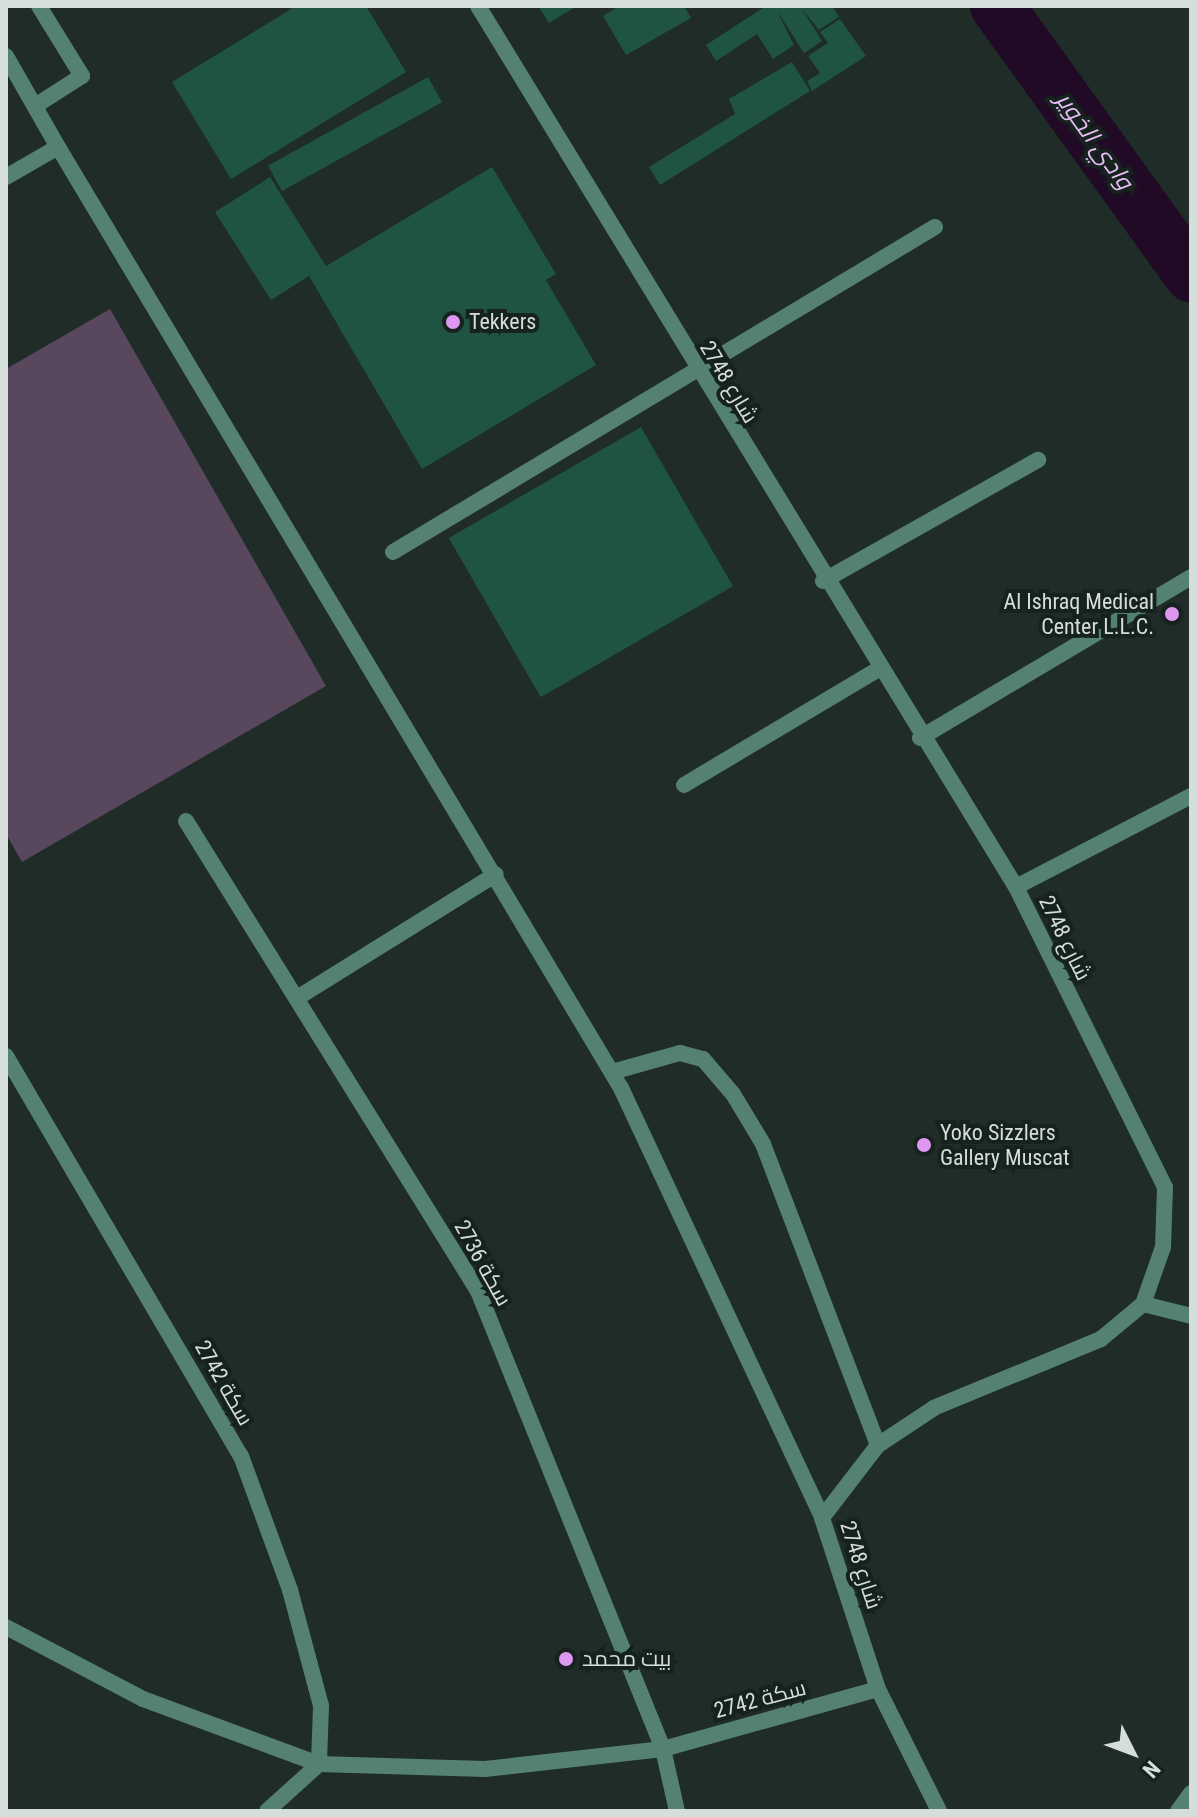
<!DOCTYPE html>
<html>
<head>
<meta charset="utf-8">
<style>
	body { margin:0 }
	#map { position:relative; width:1197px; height:1817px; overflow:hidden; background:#1f2c27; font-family:"Roboto Condensed",Cairo,sans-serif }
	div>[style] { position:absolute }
	.green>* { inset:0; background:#59475e }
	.river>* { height:54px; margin:-27px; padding:0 27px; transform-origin:27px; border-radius:27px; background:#200a26 }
	.building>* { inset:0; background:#1f5343; transform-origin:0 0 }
	.lane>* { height:16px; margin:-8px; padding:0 8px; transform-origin:8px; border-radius:8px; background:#558172 }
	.street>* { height:16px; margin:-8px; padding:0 8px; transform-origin:8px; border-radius:8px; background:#558172 }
	.dots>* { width:22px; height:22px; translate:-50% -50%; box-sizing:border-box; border:4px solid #16221e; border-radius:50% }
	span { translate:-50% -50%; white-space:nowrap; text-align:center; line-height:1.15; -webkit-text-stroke:8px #16221e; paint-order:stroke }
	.poi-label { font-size:22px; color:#d6dedb }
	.left { translate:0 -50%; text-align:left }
	.right { translate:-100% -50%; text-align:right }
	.street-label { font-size:22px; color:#d6dedb }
	.water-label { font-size:24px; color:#e9bcf6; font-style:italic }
	.frame { position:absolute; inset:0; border:8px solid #d6dedb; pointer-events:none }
	.north { position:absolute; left:1093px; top:1713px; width:80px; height:80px; -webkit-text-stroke:6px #16221e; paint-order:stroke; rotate:132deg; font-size:22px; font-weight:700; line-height:32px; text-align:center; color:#d6dedb }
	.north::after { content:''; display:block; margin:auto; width:28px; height:36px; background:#d6dedb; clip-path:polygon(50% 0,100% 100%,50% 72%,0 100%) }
</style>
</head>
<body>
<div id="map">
	<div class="green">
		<i style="clip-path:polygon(110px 309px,326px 686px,22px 862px,6px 834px,6px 369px)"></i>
	</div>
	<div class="river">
		<i style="left:997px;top:6px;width:332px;rotate:54.2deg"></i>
	</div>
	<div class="building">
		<i style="clip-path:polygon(296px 6px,366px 6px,406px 72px,231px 179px,172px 82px)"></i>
		<i style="clip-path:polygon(538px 6px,577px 6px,549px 23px)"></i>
		<i style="clip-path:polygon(619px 6px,684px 6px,691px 18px,626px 55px,603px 16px)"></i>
		<i style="clip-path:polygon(766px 6px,832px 6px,839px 17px,819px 30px,802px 9px,822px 41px,804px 53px,777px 11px,794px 45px,773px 59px,757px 34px,716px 61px,706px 45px)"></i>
		<i style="clip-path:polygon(840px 19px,866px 56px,812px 91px,807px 81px,820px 73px,808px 56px,828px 43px,820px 32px)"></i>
		<i style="clip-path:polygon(792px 62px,810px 91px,660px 185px,649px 167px,735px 114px,729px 99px)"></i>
		<i style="left:428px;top:77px;width:29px;height:183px;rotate:61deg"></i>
		<i style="clip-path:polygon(492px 167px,556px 274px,546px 280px,596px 365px,422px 469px,309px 276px,271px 300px,215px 212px,270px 177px,326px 266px)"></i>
		<i style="left:641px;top:427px;width:184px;height:222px;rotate:60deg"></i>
	</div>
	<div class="lane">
		<i style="left:35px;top:106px;width:56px;rotate:-32.6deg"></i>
		<i style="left:82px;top:76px;width:82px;rotate:-121.6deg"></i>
		<i style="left:393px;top:552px;width:632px;rotate:-30.95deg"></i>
		<i style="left:823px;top:581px;width:247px;rotate:-29.4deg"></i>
		<i style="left:920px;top:738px;width:315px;rotate:-30.7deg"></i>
		<i style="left:684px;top:785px;width:225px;rotate:-30.8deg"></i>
		<i style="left:1016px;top:887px;width:197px;rotate:-27.5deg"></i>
		<i style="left:612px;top:1072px;width:71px;rotate:-15.6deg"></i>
		<i style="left:680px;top:1053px;width:24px;rotate:15deg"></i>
		<i style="left:703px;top:1059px;width:46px;rotate:49.4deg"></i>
		<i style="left:733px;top:1094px;width:58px;rotate:59deg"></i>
		<i style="left:763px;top:1144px;width:322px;rotate:69.1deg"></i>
		<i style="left:1178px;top:1811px;width:22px;rotate:-54deg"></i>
	</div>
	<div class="street">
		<i style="left:478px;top:6px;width:1032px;rotate:58.59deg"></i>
		<i style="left:1016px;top:887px;width:335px;rotate:63.6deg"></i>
		<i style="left:1165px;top:1187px;width:60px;rotate:91.9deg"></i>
		<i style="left:1163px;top:1247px;width:60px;rotate:109.3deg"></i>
		<i style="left:1143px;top:1304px;width:55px;rotate:140.2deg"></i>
		<i style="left:1101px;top:1339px;width:181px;rotate:157.6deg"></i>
		<i style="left:934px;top:1408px;width:67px;rotate:146.5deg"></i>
		<i style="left:878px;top:1445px;width:92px;rotate:127.5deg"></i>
		<i style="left:822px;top:1518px;width:180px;rotate:71.9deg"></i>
		<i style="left:878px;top:1689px;width:136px;rotate:63.4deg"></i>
		<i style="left:6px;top:56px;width:105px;rotate:60.3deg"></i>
		<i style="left:58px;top:147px;width:60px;rotate:150deg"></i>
		<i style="left:58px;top:147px;width:1097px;rotate:59.11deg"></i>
		<i style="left:621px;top:1088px;width:475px;rotate:64.9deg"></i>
		<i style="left:186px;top:821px;width:553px;rotate:58.15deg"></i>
		<i style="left:478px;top:1291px;width:494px;rotate:68deg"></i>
		<i style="left:663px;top:1749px;width:64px;rotate:77.3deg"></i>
		<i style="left:297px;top:998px;width:234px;rotate:-31.9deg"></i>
		<i style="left:6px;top:1056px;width:464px;rotate:59.6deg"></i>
		<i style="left:241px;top:1456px;width:143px;rotate:69.9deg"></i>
		<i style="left:290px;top:1590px;width:120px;rotate:75deg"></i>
		<i style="left:321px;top:1706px;width:58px;rotate:92deg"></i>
		<i style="left:1143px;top:1304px;width:49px;rotate:14deg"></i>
		<i style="left:6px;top:1627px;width:155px;rotate:27.7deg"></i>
		<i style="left:143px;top:1699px;width:188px;rotate:20.3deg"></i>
		<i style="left:319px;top:1764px;width:166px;rotate:1.7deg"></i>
		<i style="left:485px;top:1769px;width:179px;rotate:-6.4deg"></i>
		<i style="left:663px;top:1749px;width:223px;rotate:-15.6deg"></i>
		<i style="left:267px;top:1811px;width:70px;rotate:-42.1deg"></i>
	</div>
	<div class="dots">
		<i style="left:453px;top:322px;background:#de98f2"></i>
		<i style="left:1172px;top:614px;background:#de98f2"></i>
		<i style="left:924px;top:1145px;background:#de98f2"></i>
		<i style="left:566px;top:1659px;background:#de98f2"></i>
	</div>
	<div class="poi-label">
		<span class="left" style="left:469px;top:322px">Tekkers</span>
		<span class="right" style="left:1154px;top:614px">Al Ishraq Medical<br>Center L.L.C.</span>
		<span class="left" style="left:940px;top:1145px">Yoko Sizzlers<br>Gallery Muscat</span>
		<span class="left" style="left:582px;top:1659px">بيت محمد</span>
	</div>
	<div class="street-label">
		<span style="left:729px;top:382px;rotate:59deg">شارع 2748</span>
		<span style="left:1065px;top:938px;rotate:64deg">شارع 2748</span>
		<span style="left:483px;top:1263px;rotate:61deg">سكة 2736</span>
		<span style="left:224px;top:1383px;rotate:60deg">سكة 2742</span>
		<span style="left:861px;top:1565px;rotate:72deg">شارع 2748</span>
		<span style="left:760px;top:1699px;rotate:-15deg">سكة 2742</span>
	</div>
	<div class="water-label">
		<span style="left:1094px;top:141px;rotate:54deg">وادي الخوير</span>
	</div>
	<div class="frame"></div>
	<div class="north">N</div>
</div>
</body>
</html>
